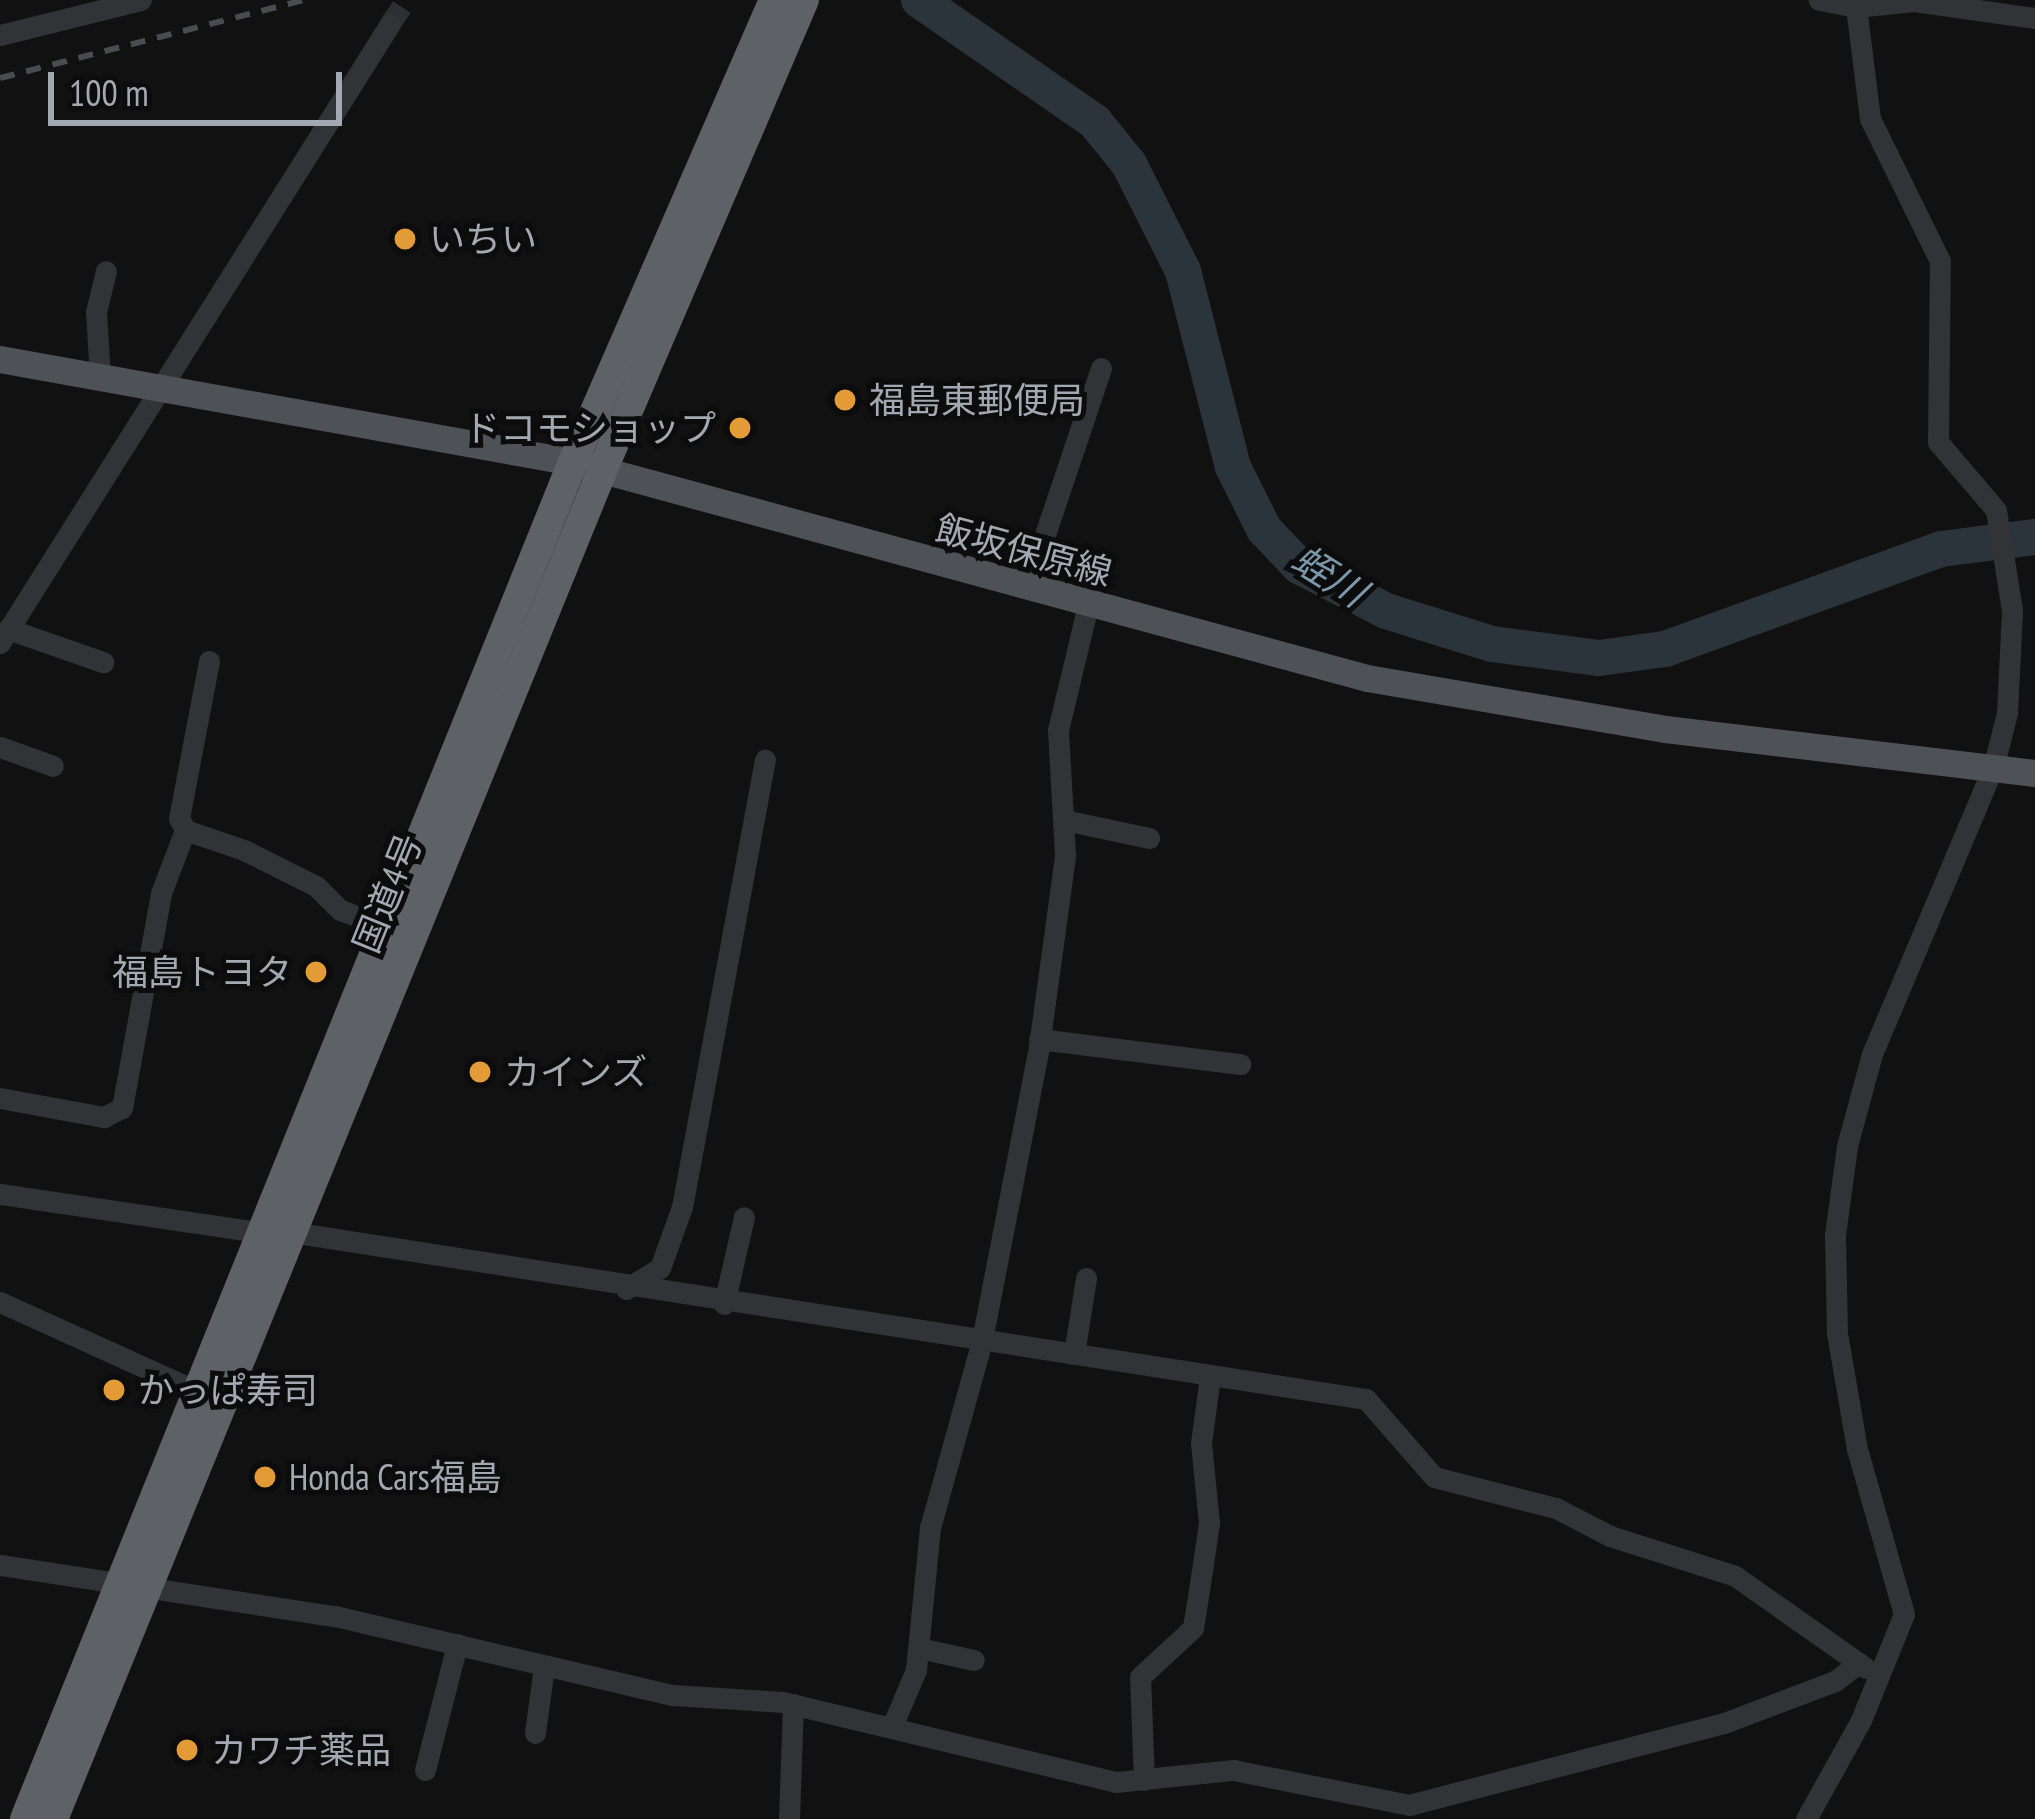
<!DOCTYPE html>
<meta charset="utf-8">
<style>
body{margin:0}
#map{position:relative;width:2035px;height:1819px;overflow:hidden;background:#111112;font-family:"PT Sans Narrow","Noto Sans JP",sans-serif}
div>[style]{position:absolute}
.river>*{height:36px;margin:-18px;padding:0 18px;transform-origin:18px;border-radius:18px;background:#2b343a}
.minor-tunnel>*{height:21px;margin-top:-10.5px;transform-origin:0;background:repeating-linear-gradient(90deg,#2e2f32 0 21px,transparent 0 31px)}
.minor>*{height:21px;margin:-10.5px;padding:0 10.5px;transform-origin:10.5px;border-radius:10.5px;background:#323337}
.major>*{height:27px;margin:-13.5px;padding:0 13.5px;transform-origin:13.5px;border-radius:13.5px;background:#4e5156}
.highway>*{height:30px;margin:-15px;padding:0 15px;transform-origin:15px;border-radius:15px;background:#5e6267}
.rail>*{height:6px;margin-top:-3px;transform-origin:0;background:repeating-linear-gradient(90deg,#494b50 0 15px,transparent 0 27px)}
.dots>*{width:33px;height:33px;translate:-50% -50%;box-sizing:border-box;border:6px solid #0c0c0d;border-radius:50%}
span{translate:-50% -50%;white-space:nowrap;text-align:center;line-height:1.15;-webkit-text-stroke:10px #0c0c0d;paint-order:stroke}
.poi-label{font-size:36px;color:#a3a9b2}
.left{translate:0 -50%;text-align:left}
.right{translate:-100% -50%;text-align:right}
.street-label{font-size:36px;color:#a3a9b2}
.water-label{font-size:39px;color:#7c99ab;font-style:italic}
.scale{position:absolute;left:48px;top:72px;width:294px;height:54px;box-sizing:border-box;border:6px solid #a3a9b2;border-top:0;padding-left:15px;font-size:36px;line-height:42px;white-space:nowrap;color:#a3a9b2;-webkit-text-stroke:9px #0c0c0d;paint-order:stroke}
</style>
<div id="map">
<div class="river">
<i style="left:919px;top:0;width:214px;rotate:34.7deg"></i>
<i style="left:1095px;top:122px;width:54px;rotate:51deg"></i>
<i style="left:1129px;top:164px;width:120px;rotate:63.2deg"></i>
<i style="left:1183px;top:271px;width:202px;rotate:75.7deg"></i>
<i style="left:1233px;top:467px;width:69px;rotate:63.4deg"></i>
<i style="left:1264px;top:529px;width:51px;rotate:46.6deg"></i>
<i style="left:1299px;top:566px;width:98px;rotate:27.3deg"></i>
<i style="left:1386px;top:611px;width:111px;rotate:17.3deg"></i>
<i style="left:1492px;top:644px;width:108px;rotate:7.5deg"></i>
<i style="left:1599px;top:658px;width:67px;rotate:-7.8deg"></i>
<i style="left:1665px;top:649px;width:294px;rotate:-19.9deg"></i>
<i style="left:1941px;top:549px;width:95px;rotate:-7.3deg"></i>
</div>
<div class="minor-tunnel">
<i style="left:390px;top:24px;width:29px;rotate:-56deg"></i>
</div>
<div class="minor">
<i style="left:1856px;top:7px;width:58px;rotate:-5.9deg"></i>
<i style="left:1914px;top:1px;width:122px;rotate:8deg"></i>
<i style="left:0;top:35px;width:145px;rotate:-13.9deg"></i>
<i style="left:100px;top:377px;width:65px;rotate:-93.5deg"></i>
<i style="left:96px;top:312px;width:42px;rotate:-76.3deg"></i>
<i style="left:1027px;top:588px;width:232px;rotate:-71.4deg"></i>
<i style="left:8px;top:629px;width:101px;rotate:19.2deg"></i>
<i style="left:0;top:643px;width:732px;rotate:-57.79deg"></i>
<i style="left:209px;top:661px;width:160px;rotate:100.8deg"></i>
<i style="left:179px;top:818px;width:13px;rotate:63deg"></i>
<i style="left:185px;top:830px;width:62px;rotate:18.7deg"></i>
<i style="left:244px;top:850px;width:80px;rotate:26.6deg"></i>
<i style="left:316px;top:886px;width:34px;rotate:45deg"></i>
<i style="left:340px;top:910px;width:51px;rotate:19.5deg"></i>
<i style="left:0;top:747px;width:56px;rotate:19.7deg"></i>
<i style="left:1064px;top:820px;width:87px;rotate:12deg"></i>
<i style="left:1039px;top:1039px;width:203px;rotate:7.1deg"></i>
<i style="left:0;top:1098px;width:106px;rotate:10.4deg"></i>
<i style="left:104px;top:1117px;width:20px;rotate:-27deg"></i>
<i style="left:122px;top:1108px;width:219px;rotate:-79.7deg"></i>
<i style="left:161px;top:893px;width:67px;rotate:-69.1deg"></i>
<i style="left:0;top:1194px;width:266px;rotate:8.4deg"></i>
<i style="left:291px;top:1232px;width:1088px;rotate:8.83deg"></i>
<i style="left:1366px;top:1399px;width:103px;rotate:48.9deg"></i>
<i style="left:1434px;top:1477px;width:126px;rotate:14.3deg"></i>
<i style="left:1556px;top:1508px;width:61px;rotate:27.4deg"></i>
<i style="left:1610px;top:1536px;width:131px;rotate:17.7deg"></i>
<i style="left:1735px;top:1576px;width:160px;rotate:35.1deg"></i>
<i style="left:626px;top:1289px;width:40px;rotate:-32deg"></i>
<i style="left:660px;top:1268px;width:65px;rotate:-70.2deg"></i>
<i style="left:682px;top:1207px;width:455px;rotate:-79.5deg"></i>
<i style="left:0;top:1302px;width:217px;rotate:24.4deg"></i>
<i style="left:724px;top:1304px;width:89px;rotate:-77.1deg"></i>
<i style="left:1074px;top:1354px;width:77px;rotate:-81deg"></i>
<i style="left:0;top:1565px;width:339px;rotate:8.7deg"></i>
<i style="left:335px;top:1616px;width:347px;rotate:13.2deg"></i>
<i style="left:673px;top:1695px;width:110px;rotate:3.6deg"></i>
<i style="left:783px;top:1702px;width:342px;rotate:13.5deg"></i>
<i style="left:1116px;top:1782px;width:118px;rotate:-5.9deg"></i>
<i style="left:1233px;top:1770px;width:179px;rotate:11.2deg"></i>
<i style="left:1409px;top:1805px;width:325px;rotate:-14.6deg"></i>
<i style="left:1724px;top:1723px;width:119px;rotate:-20.7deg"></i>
<i style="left:1835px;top:1681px;width:30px;rotate:-37deg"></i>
<i style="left:919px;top:1648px;width:56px;rotate:12.3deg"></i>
<i style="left:893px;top:1724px;width:59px;rotate:-66.9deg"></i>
<i style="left:916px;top:1670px;width:143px;rotate:-84.4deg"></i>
<i style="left:930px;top:1528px;width:195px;rotate:-74.5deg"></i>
<i style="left:982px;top:1340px;width:299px;rotate:-79deg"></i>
<i style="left:1039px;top:1046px;width:193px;rotate:-82.2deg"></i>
<i style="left:1065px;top:855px;width:125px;rotate:-93.2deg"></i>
<i style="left:1058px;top:730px;width:129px;rotate:-76.5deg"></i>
<i style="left:535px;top:1733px;width:68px;rotate:-82.3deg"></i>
<i style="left:425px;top:1770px;width:130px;rotate:-75.7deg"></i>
<i style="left:1144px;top:1780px;width:103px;rotate:-92.2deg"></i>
<i style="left:1140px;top:1677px;width:72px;rotate:-42.8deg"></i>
<i style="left:1193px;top:1628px;width:45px;rotate:-81deg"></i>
<i style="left:1200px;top:1584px;width:62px;rotate:-81.6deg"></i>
<i style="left:1209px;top:1523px;width:80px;rotate:-95.7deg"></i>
<i style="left:1201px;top:1443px;width:68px;rotate:-82.3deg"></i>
<i style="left:789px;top:1819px;width:115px;rotate:-88deg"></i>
<i style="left:1806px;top:1819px;width:113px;rotate:-60.9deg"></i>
<i style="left:1861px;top:1720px;width:114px;rotate:-67.9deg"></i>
<i style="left:1904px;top:1614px;width:172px;rotate:-105.9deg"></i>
<i style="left:1857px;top:1449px;width:118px;rotate:-99.8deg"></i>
<i style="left:1837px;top:1333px;width:98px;rotate:-91.2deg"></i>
<i style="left:1835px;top:1235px;width:90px;rotate:-82.3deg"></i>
<i style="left:1847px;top:1146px;width:95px;rotate:-74.8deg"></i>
<i style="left:1872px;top:1054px;width:311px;rotate:-67.1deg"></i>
<i style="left:1993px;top:768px;width:57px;rotate:-75.7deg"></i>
<i style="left:2007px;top:713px;width:103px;rotate:-87.2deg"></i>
<i style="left:2012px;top:610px;width:101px;rotate:-99.1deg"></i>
<i style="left:1996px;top:510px;width:89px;rotate:-130.5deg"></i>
<i style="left:1938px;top:442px;width:181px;rotate:-89.4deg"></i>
<i style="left:1940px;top:261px;width:158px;rotate:-116.2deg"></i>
<i style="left:1870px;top:119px;width:113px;rotate:-97.1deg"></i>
<i style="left:1856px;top:7px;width:38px;rotate:-169deg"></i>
</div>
<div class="major">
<i style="left:0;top:359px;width:582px;rotate:10.19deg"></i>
<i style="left:573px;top:462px;width:823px;rotate:15.22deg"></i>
<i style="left:1367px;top:678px;width:302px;rotate:9.7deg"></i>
<i style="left:1665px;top:729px;width:373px;rotate:6.8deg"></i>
</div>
<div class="highway">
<i style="left:25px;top:1819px;width:1463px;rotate:-68.01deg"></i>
<i style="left:573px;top:462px;width:504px;rotate:-66.49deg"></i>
<i style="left:53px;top:1819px;width:1456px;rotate:-67.84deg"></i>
<i style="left:602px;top:471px;width:512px;rotate:-66.79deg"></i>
</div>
<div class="rail">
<i style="left:0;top:78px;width:314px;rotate:-14.4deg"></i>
</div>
<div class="dots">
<i style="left:405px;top:239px;background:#e39b38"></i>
<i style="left:845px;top:400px;background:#e39b38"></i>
<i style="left:740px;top:428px;background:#e39b38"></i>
<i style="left:316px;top:972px;background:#e39b38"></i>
<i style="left:480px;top:1072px;background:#e39b38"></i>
<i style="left:114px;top:1390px;background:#e39b38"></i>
<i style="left:265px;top:1477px;background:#e39b38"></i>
<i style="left:187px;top:1750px;background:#e39b38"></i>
</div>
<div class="poi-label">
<span class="left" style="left:429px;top:239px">いちい</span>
<span class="left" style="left:869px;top:400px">福島東郵便局</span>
<span class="right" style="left:716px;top:428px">ドコモショップ</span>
<span class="right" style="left:292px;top:972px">福島トヨタ</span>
<span class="left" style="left:504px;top:1072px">カインズ</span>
<span class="left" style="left:138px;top:1390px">かっぱ寿司</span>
<span class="left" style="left:289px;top:1477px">Honda Cars福島</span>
<span class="left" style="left:211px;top:1750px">カワチ薬品</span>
</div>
<div class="street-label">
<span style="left:1024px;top:550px;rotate:15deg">飯坂保原線</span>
<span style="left:387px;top:893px;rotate:-68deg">国道4号</span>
</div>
<div class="water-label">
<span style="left:1329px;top:576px;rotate:32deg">蛭川</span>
</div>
<div class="scale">100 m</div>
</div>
